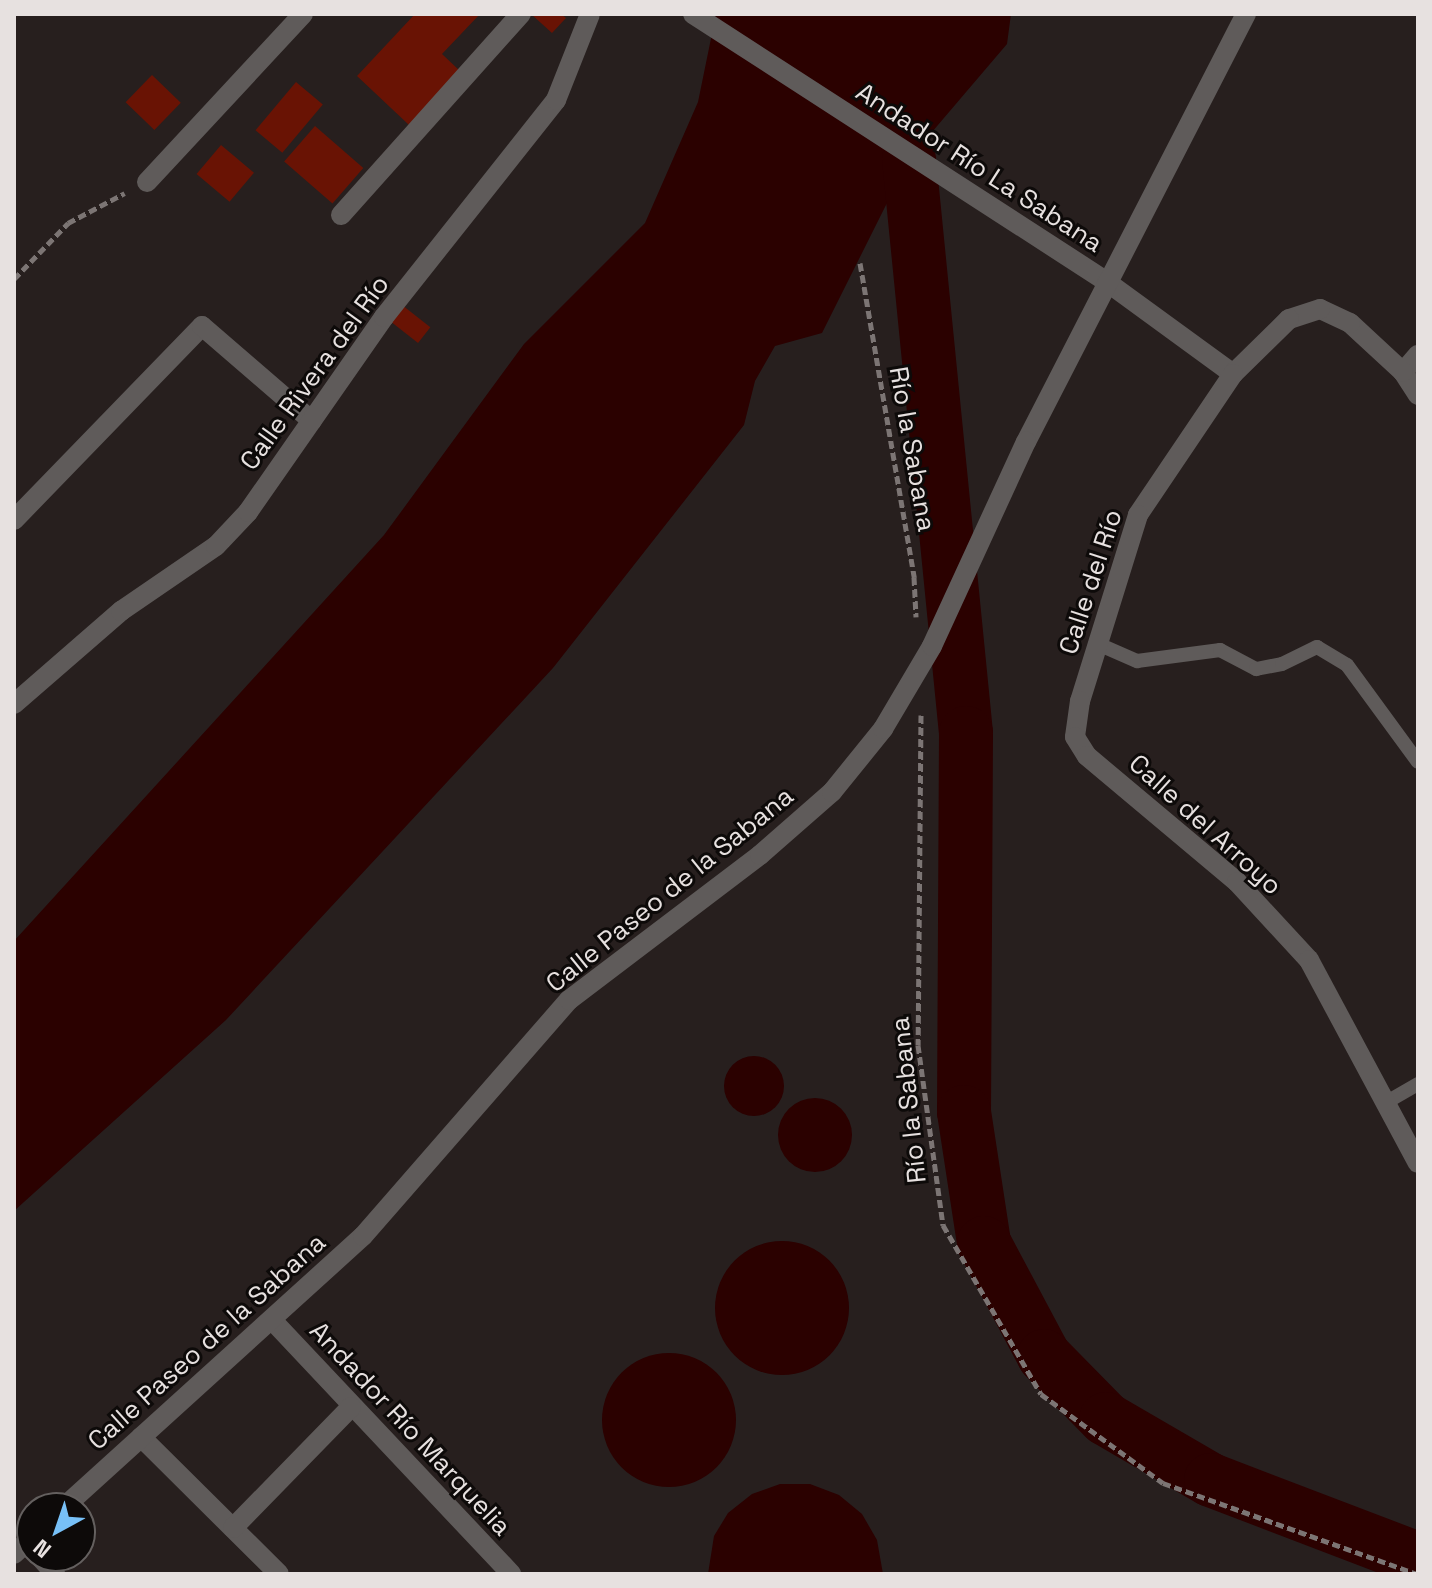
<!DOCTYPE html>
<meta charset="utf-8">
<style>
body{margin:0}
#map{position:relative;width:1432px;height:1588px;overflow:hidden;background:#271f1e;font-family:"Space Grotesk",sans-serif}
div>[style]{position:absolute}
.water>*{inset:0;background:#2b0100}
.round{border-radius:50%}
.river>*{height:54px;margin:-27px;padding:0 27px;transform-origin:27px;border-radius:27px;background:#2b0100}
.building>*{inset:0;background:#691304;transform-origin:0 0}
.path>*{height:5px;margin-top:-2.5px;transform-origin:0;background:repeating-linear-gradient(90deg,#7c7574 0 8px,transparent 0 12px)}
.lane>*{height:14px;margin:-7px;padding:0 7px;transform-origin:7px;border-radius:7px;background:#5f5b5a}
.street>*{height:20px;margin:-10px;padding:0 10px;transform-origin:10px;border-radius:10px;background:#5f5b5a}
.street-bridge>*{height:20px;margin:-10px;padding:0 10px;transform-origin:10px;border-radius:10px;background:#5f5b5a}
span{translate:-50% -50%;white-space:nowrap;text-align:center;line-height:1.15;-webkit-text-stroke:6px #0d0a09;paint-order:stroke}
.street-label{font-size:26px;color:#e7e1e0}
.frame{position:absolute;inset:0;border:16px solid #e7e1e0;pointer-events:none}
.north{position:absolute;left:16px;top:1492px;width:80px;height:80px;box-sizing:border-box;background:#0d0a09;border:2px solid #64605f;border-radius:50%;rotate:220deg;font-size:22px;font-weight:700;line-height:32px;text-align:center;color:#e7e1e0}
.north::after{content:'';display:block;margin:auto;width:28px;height:36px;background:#77c0f7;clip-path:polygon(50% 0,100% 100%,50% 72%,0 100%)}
</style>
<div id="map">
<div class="water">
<i style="clip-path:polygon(716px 14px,1011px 14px,1007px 44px,909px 159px,822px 333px,775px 346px,755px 381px,744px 425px,553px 668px,226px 1020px,14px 1211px,14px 941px,384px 535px,524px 344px,645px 223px,698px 102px)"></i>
<i class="round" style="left:724px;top:1056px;width:60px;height:60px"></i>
<i class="round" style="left:778px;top:1098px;width:74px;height:74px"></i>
<i class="round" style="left:715px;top:1241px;width:134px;height:134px"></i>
<i class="round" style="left:602px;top:1353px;width:134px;height:134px"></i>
<i style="clip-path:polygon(780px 1484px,810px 1484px,839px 1495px,862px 1514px,877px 1540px,883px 1574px,708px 1574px,714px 1536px,728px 1513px,752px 1494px)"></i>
</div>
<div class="river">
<i style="left:909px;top:159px;width:577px;rotate:84.33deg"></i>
<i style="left:966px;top:733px;width:379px;rotate:90.3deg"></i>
<i style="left:964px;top:1112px;width:133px;rotate:81.3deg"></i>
<i style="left:984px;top:1243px;width:128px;rotate:62deg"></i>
<i style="left:1044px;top:1356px;width:88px;rotate:45.5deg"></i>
<i style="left:1106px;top:1419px;width:121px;rotate:30.2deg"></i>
<i style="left:1211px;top:1480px;width:222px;rotate:20.9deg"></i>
</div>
<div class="building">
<i style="clip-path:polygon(415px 14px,480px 14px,442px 54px,460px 71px,409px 125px,357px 76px)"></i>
<i style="clip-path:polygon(531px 14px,561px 14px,566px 18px,552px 33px)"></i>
<i style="left:152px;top:75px;width:40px;height:38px;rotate:44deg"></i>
<i style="left:296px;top:82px;width:35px;height:63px;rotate:40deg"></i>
<i style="left:315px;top:126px;width:64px;height:47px;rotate:41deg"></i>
<i style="left:221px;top:145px;width:43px;height:38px;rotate:40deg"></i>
<i style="left:402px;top:305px;width:36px;height:20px;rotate:38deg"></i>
</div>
<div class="path">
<i style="left:860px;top:263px;width:319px;rotate:80.2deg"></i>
<i style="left:914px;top:577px;width:40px;rotate:87.1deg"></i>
<i style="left:14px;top:279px;width:78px;rotate:-46deg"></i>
<i style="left:68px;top:223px;width:64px;rotate:-27.8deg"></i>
<i style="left:921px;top:715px;width:330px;rotate:90.5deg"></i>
<i style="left:918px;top:1045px;width:182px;rotate:82.1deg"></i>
<i style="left:943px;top:1225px;width:195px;rotate:59.9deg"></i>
<i style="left:1041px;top:1394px;width:151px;rotate:36.1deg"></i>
<i style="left:1163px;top:1483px;width:270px;rotate:19.7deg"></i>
</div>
<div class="lane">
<i style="left:1098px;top:644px;width:43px;rotate:23.6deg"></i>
<i style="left:1137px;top:661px;width:84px;rotate:-7.5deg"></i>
<i style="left:1220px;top:650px;width:41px;rotate:27.8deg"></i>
<i style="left:1256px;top:669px;width:26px;rotate:-11deg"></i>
<i style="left:1282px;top:664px;width:39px;rotate:-26deg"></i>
<i style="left:1317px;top:647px;width:35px;rotate:31deg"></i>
<i style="left:1347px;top:665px;width:120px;rotate:53.8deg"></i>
<i style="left:1385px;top:1103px;width:38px;rotate:-30deg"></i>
</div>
<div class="street">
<i style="left:693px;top:14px;width:493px;rotate:32.9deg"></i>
<i style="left:1107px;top:282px;width:156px;rotate:36.1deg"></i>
<i style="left:147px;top:182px;width:229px;rotate:-47.1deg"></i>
<i style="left:341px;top:215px;width:270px;rotate:-48.2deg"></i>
<i style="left:1403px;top:372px;width:23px;rotate:-49deg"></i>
<i style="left:1418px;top:395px;width:27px;rotate:-123deg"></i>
<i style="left:1403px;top:372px;width:72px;rotate:-137.2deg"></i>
<i style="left:1350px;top:323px;width:33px;rotate:-155deg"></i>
<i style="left:1320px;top:309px;width:33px;rotate:162deg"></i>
<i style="left:1289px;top:319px;width:78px;rotate:135.5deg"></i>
<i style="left:1233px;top:374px;width:170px;rotate:124deg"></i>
<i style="left:1138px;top:515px;width:195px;rotate:107.3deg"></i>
<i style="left:1080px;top:701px;width:36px;rotate:98deg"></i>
<i style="left:1075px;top:737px;width:22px;rotate:58deg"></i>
<i style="left:1087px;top:756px;width:196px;rotate:40deg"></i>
<i style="left:1237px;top:882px;width:106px;rotate:47.3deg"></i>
<i style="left:1309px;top:960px;width:230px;rotate:61.8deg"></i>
<i style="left:1026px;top:442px;width:481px;rotate:-62.8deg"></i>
<i style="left:14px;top:520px;width:270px;rotate:-45.9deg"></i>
<i style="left:202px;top:326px;width:145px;rotate:40.8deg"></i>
<i style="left:14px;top:704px;width:142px;rotate:-41deg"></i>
<i style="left:121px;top:611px;width:115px;rotate:-34.4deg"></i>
<i style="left:216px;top:546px;width:47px;rotate:-46.7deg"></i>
<i style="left:248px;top:512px;width:238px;rotate:-55.1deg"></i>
<i style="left:384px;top:317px;width:277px;rotate:-51.6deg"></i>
<i style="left:556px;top:100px;width:92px;rotate:-68.4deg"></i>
<i style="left:272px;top:1320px;width:349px;rotate:46.7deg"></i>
<i style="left:141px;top:1437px;width:194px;rotate:44.8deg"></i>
<i style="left:63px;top:1508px;width:405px;rotate:-42.2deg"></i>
<i style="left:363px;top:1236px;width:313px;rotate:-48.9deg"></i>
<i style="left:569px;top:1000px;width:240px;rotate:-37.2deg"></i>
<i style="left:760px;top:855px;width:96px;rotate:-41.2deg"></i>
<i style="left:832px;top:792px;width:81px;rotate:-51deg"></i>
<i style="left:233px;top:1528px;width:169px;rotate:-45.7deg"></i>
<i style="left:14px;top:1554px;width:25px;rotate:-43deg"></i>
<i style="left:39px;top:1556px;width:24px;rotate:48deg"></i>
</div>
<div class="street-bridge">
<i style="left:883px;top:729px;width:96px;rotate:-59.4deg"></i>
<i style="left:932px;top:646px;width:225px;rotate:-65.3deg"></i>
</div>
<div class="street-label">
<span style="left:979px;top:168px;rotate:33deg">Andador Río La Sabana</span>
<span style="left:315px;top:373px;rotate:-54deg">Calle Rivera del Río</span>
<span style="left:912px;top:449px;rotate:80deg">Río la Sabana</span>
<span style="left:1091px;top:582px;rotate:-72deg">Calle del Río</span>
<span style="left:1205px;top:825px;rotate:42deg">Calle del Arroyo</span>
<span style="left:670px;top:890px;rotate:-39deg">Calle Paseo de la Sabana</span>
<span style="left:909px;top:1100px;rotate:-96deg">Río la Sabana</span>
<span style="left:207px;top:1342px;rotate:-42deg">Calle Paseo de la Sabana</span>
<span style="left:410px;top:1429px;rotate:47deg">Andador Río Marquelia</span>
</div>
<div class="frame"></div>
<div class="north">N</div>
</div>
